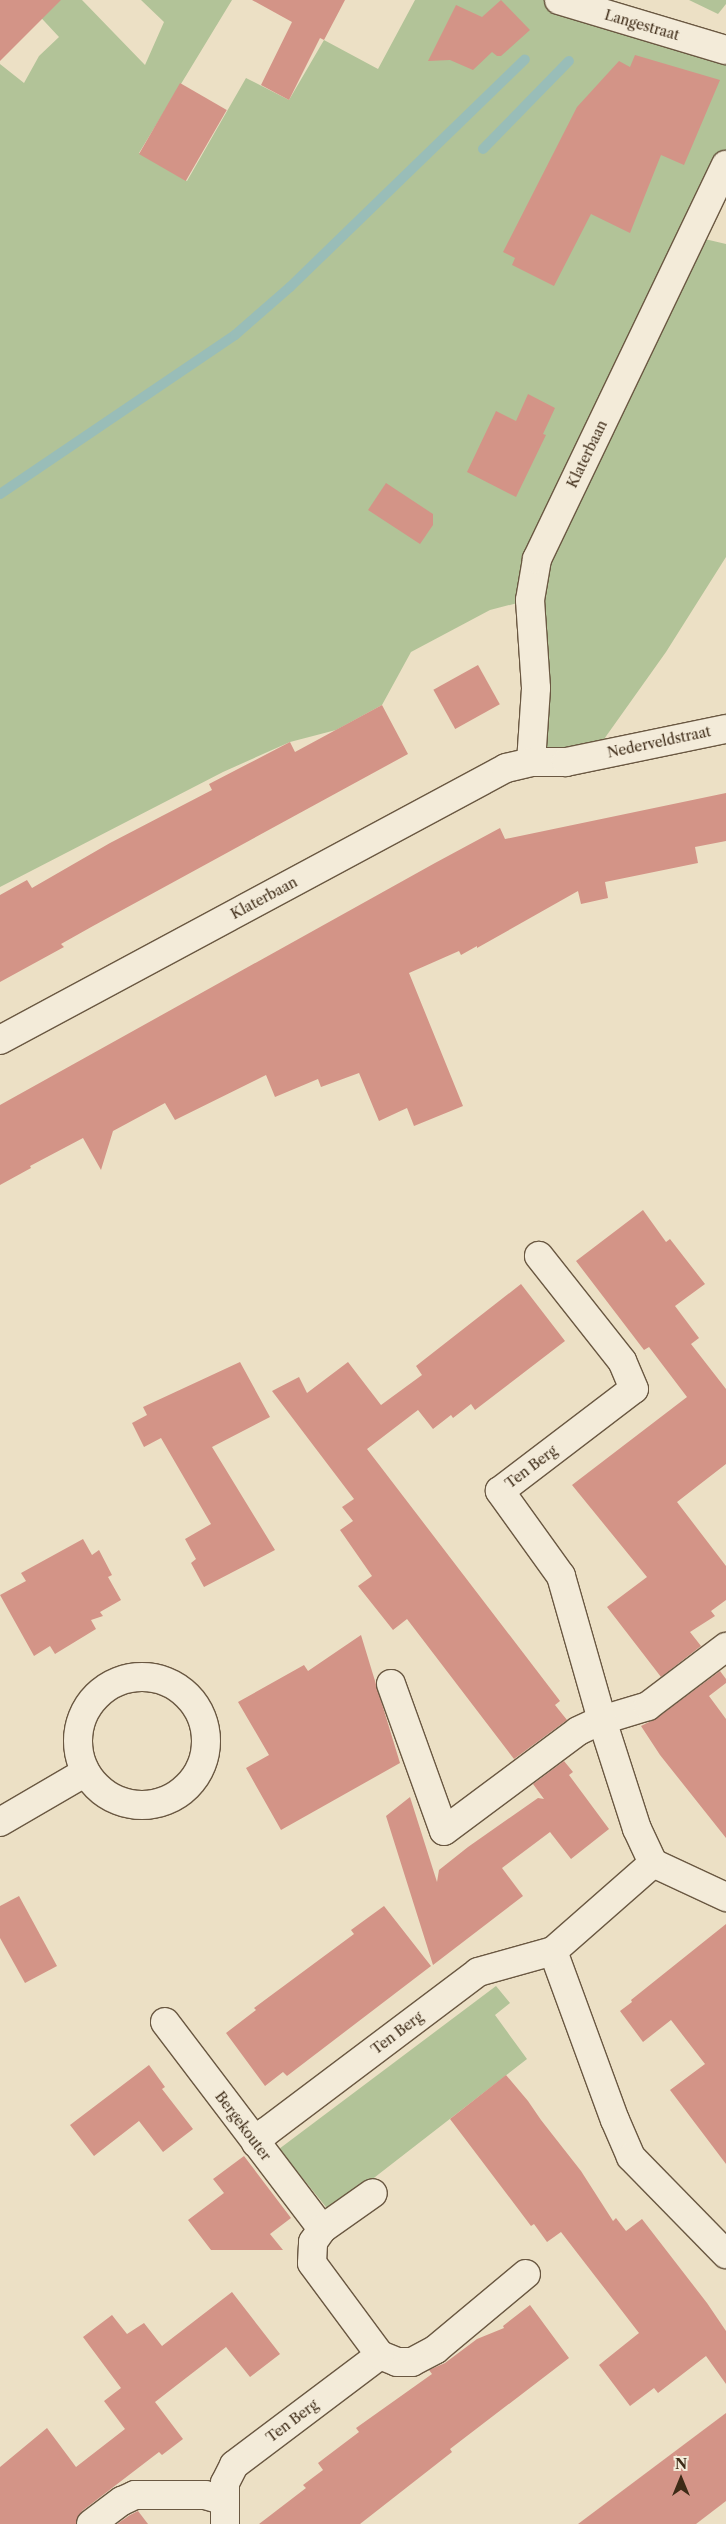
<!DOCTYPE html>
<style>
body{margin:0}
#map{position:relative;width:726px;height:2524px;overflow:hidden;background:#ece0c5;font-family:"Libre Caslon Text",serif}
div>[style]{position:absolute}
.green>*{inset:0;background:#b2c398}
.stream>*{height:10px;margin:-5px;padding:0 5px;transform-origin:5px;border-radius:5px;background:#99bdb8}
.building>*{inset:0;background:#d39487;transform-origin:0 0}
.roads{filter:drop-shadow(1px 0 #6a5842) drop-shadow(-1px 0 #6a5842) drop-shadow(0 1px #6a5842) drop-shadow(0 -1px #6a5842)}
.minor>*{height:28px;margin:-14px;padding:0 14px;transform-origin:14px;border-radius:14px;background:#f3ebd9}
.minor>.ring{margin:-14px;padding:0;box-sizing:content-box;background:none;border:28px solid #f3ebd9;border-radius:50%}
span{translate:-50% -50%;white-space:nowrap;text-align:center;line-height:1.15;-webkit-text-stroke:4px #f3ebd9;paint-order:stroke}
.street-label{font-size:14px;color:#3e2b17}
.north{position:absolute;left:656px;top:2454px;width:50px;height:50px;-webkit-text-stroke:4px #f3ebd9;paint-order:stroke;rotate:0deg;font-size:14px;font-weight:700;line-height:20px;text-align:center;color:#3e2b17}
.north::after{content:'';display:block;margin:auto;width:18px;height:22px;background:#3e2b17;clip-path:polygon(50% 0,100% 100%,50% 72%,0 100%)}
</style>
<div id="map">
<div class="green">
<i style="clip-path:polygon(40px 0,82px 0,145px 65px,164px 22px,141px 0,232px 0,139px 153px,187px 181px,246px 78px,289px 100px,324px 40px,378px 69px,415px 0,548px 0,726px 51px,726px 165px,692px 236px,726px 244px,726px 557px,666px 652px,592px 756px,531px 762px,529px 600px,490px 610px,411px 652px,382px 705px,336px 730px,290px 742px,223px 772px,0 887px,0 64px,24px 83px,39px 56px,59px 37px,32px 8px)"></i>
<i style="clip-path:polygon(689px 0,726px 0,726px 4px,718px 14px)"></i>
<i style="clip-path:polygon(496px 1986px,510px 2003px,495px 2015px,527px 2059px,330px 2212px,279px 2149px)"></i>
</div>
<div class="stream">
<i style="left:483px;top:149px;width:123px;rotate:-45.7deg"></i>
<i style="left:0;top:494px;width:284px;rotate:-34.1deg"></i>
<i style="left:235px;top:335px;width:73px;rotate:-41.1deg"></i>
<i style="left:290px;top:287px;width:327px;rotate:-44.1deg"></i>
</div>
<div class="building">
<i style="clip-path:polygon(0 0,61px 0,0 61px)"></i>
<i style="clip-path:polygon(252px 0,345px 0,324px 40px,320px 38px,289px 100px,261px 85px,292px 22px)"></i>
<i style="clip-path:polygon(501px 0,530px 30px,501px 56px,497px 56px,492px 52px,473px 70px,450px 60px,428px 61px,456px 5px,482px 17px)"></i>
<i style="clip-path:polygon(635px 55px,720px 80px,684px 165px,661px 155px,630px 233px,591px 214px,554px 286px,512px 265px,515px 258px,503px 252px,577px 107px,619px 61px,630px 67px)"></i>
<i style="left:180px;top:83px;width:54px;height:82px;rotate:30deg"></i>
<i style="clip-path:polygon(528px 394px,555px 408px,543px 434px,546px 435px,516px 497px,467px 472px,496px 411px,516px 421px)"></i>
<i style="clip-path:polygon(386px 483px,433px 514px,433px 525px,420px 544px,368px 510px)"></i>
<i style="left:478px;top:665px;width:45px;height:51px;rotate:61deg"></i>
<i style="clip-path:polygon(382px 705px,408px 754px,93px 926px,61px 944px,64px 947px,0 982px,0 895px,27px 880px,32px 888px,110px 843px,212px 790px,209px 784px,290px 742px,295px 752px)"></i>
<i style="clip-path:polygon(726px 793px,726px 841px,695px 847px,698px 863px,605px 882px,608px 898px,581px 904px,578px 891px,477px 948px,477px 946px,461px 955px,459px 951px,409px 973px,463px 1106px,414px 1126px,407px 1108px,379px 1121px,359px 1073px,321px 1087px,318px 1079px,275px 1097px,266px 1075px,175px 1120px,165px 1103px,113px 1131px,101px 1170px,83px 1138px,30px 1166px,31px 1168px,0 1185px,0 1105px,435px 863px,500px 828px,505px 839px)"></i>
<i style="clip-path:polygon(643px 1210px,666px 1242px,670px 1239px,705px 1284px,675px 1306px,699px 1338px,691px 1344px,726px 1389px,726px 1464px,677px 1502px,726px 1566px,726px 1600px,711px 1611px,715px 1616px,690px 1632px,701px 1646px,661px 1677px,607px 1607px,647px 1577px,572px 1485px,687px 1397px,649px 1347px,644px 1350px,576px 1261px)"></i>
<i style="clip-path:polygon(521px 1284px,565px 1341px,475px 1410px,471px 1404px,453px 1418px,451px 1415px,433px 1429px,418px 1410px,367px 1449px,560px 1701px,555px 1705px,567px 1720px,514px 1759px,407px 1619px,393px 1630px,358px 1586px,372px 1576px,340px 1530px,353px 1521px,342px 1507px,354px 1499px,272px 1391px,299px 1377px,307px 1393px,348px 1362px,381px 1405px,422px 1375px,416px 1366px)"></i>
<i style="clip-path:polygon(240px 1362px,270px 1417px,212px 1447px,275px 1550px,204px 1587px,191px 1563px,196px 1559px,185px 1539px,211px 1524px,161px 1438px,144px 1447px,132px 1423px,147px 1415px,143px 1407px)"></i>
<i style="clip-path:polygon(83px 1539px,92px 1555px,99px 1550px,112px 1575px,108px 1577px,121px 1600px,100px 1612px,103px 1616px,91px 1620px,96px 1629px,55px 1654px,50px 1646px,34px 1656px,0 1595px,26px 1581px,21px 1573px)"></i>
<i style="clip-path:polygon(361px 1635px,400px 1763px,281px 1830px,246px 1768px,269px 1755px,238px 1702px,304px 1665px,308px 1671px)"></i>
<i style="clip-path:polygon(720px 1671px,726px 1679px,726px 1683px,709px 1696px,726px 1719px,726px 1838px,660px 1755px,641px 1726px,657px 1718px)"></i>
<i style="clip-path:polygon(564px 1761px,573px 1772px,569px 1775px,609px 1829px,571px 1859px,550px 1832px,502px 1868px,523px 1896px,433px 1965px,386px 1816px,410px 1797px,437px 1882px,439px 1870px,468px 1847px,538px 1798px,544px 1799px,533px 1784px)"></i>
<i style="clip-path:polygon(19px 1896px,57px 1966px,25px 1983px,0 1938px,0 1906px)"></i>
<i style="clip-path:polygon(384px 1906px,431px 1966px,287px 2076px,283px 2072px,265px 2086px,226px 2033px,256px 2010px,254px 2008px,354px 1934px,351px 1930px)"></i>
<i style="clip-path:polygon(726px 1924px,726px 2164px,670px 2090px,705px 2064px,671px 2020px,643px 2042px,620px 2011px,632px 2002px,631px 2000px)"></i>
<i style="clip-path:polygon(149px 2065px,165px 2087px,162px 2089px,193px 2129px,163px 2152px,139px 2121px,94px 2156px,70px 2125px)"></i>
<i style="clip-path:polygon(506px 2075px,528px 2101px,541px 2120px,581px 2171px,613px 2221px,616px 2218px,626px 2231px,642px 2219px,707px 2303px,726px 2331px,726px 2384px,706px 2356px,658px 2393px,654px 2388px,630px 2406px,599px 2365px,639px 2333px,561px 2232px,547px 2242px,534px 2224px,531px 2226px,450px 2119px)"></i>
<i style="clip-path:polygon(244px 2156px,291px 2218px,270px 2234px,283px 2250px,211px 2250px,188px 2220px,224px 2193px,213px 2179px)"></i>
<i style="clip-path:polygon(232px 2292px,280px 2354px,250px 2377px,226px 2347px,155px 2402px,183px 2439px,162px 2455px,159px 2452px,82px 2511px,76px 2524px,0 2524px,0 2467px,47px 2428px,76px 2467px,125px 2429px,104px 2401px,121px 2388px,83px 2337px,112px 2315px,127px 2334px,144px 2323px,162px 2346px)"></i>
<i style="clip-path:polygon(530px 2305px,569px 2358px,450px 2449px,452px 2452px,360px 2524px,259px 2524px,306px 2488px,303px 2485px,323px 2470px,318px 2463px,359px 2432px,356px 2428px,432px 2374px,429px 2370px,445px 2363px,477px 2339px,504px 2328px,503px 2326px)"></i>
<i style="clip-path:polygon(726px 2413px,726px 2501px,696px 2524px,578px 2524px)"></i>
<i style="clip-path:polygon(138px 2511px,148px 2524px,117px 2524px,130px 2515px)"></i>
</div>
<div class="roads">
<div class="minor">
<i style="left:559px;top:0;width:174px;rotate:16.7deg"></i>
<i style="left:531px;top:762px;width:74px;rotate:-86.1deg"></i>
<i style="left:536px;top:688px;width:88px;rotate:-93.9deg"></i>
<i style="left:530px;top:600px;width:42px;rotate:-80.3deg"></i>
<i style="left:537px;top:559px;width:437px;rotate:-64.4deg"></i>
<i style="left:0;top:1040px;width:574px;rotate:-28.26deg"></i>
<i style="left:506px;top:768px;width:26px;rotate:-13deg"></i>
<i style="left:531px;top:762px;width:35px"></i>
<i style="left:566px;top:762px;width:163px;rotate:-11.7deg"></i>
<i class="ring" style="left:78px;top:1677px;width:100px;height:100px"></i>
<i style="left:391px;top:1684px;width:156px;rotate:70.2deg"></i>
<i style="left:444px;top:1831px;width:167px;rotate:-36.7deg"></i>
<i style="left:578px;top:1731px;width:26px;rotate:-25deg"></i>
<i style="left:602px;top:1720px;width:48px;rotate:-16.9deg"></i>
<i style="left:648px;top:1706px;width:98px;rotate:-37.1deg"></i>
<i style="left:0;top:1822px;width:99px;rotate:-30.2deg"></i>
<i style="left:653px;top:1863px;width:81px;rotate:25deg"></i>
<i style="left:553px;top:1951px;width:180px;rotate:69.9deg"></i>
<i style="left:615px;top:2120px;width:40px;rotate:66.6deg"></i>
<i style="left:631px;top:2157px;width:136px;rotate:45.6deg"></i>
<i style="left:165px;top:2022px;width:260px;rotate:52.8deg"></i>
<i style="left:256px;top:2143px;width:15px;rotate:-48deg"></i>
<i style="left:266px;top:2132px;width:266px;rotate:-37deg"></i>
<i style="left:478px;top:1972px;width:78px;rotate:-15.6deg"></i>
<i style="left:553px;top:1951px;width:133px;rotate:-41.3deg"></i>
<i style="left:653px;top:1863px;width:38px;rotate:-115deg"></i>
<i style="left:637px;top:1829px;width:114px;rotate:-107.8deg"></i>
<i style="left:602px;top:1720px;width:150px;rotate:-105.9deg"></i>
<i style="left:561px;top:1576px;width:105px;rotate:-125.7deg"></i>
<i style="left:500px;top:1491px;width:168px;rotate:-37.3deg"></i>
<i style="left:634px;top:1389px;width:30px;rotate:-113deg"></i>
<i style="left:622px;top:1361px;width:134px;rotate:-128.3deg"></i>
<i style="left:380px;top:2355px;width:18px;rotate:22deg"></i>
<i style="left:397px;top:2362px;width:15px"></i>
<i style="left:412px;top:2362px;width:27px;rotate:-28deg"></i>
<i style="left:436px;top:2349px;width:117px;rotate:-39.8deg"></i>
<i style="left:91px;top:2524px;width:39px;rotate:-37deg"></i>
<i style="left:122px;top:2501px;width:14px;rotate:-25deg"></i>
<i style="left:135px;top:2495px;width:70px"></i>
<i style="left:205px;top:2495px;width:19px;rotate:16deg"></i>
<i style="left:225px;top:2524px;width:41px;rotate:-90deg"></i>
<i style="left:225px;top:2483px;width:20px;rotate:-63deg"></i>
<i style="left:234px;top:2465px;width:183px;rotate:-37deg"></i>
<i style="left:380px;top:2355px;width:114px;rotate:-126.5deg"></i>
<i style="left:312px;top:2263px;width:21px;rotate:-87deg"></i>
<i style="left:313px;top:2242px;width:16px;rotate:-55deg"></i>
<i style="left:322px;top:2229px;width:62px;rotate:-35.2deg"></i>
</div>
</div>
<div class="street-label">
<span style="left:642px;top:25px;rotate:16deg">Langestraat</span>
<span style="left:587px;top:454px;rotate:-64deg">Klaterbaan</span>
<span style="left:659px;top:742px;rotate:-12deg">Nederveldstraat</span>
<span style="left:264px;top:898px;rotate:-28deg">Klaterbaan</span>
<span style="left:531px;top:1467px;rotate:-37deg">Ten Berg</span>
<span style="left:397px;top:2033px;rotate:-37deg">Ten Berg</span>
<span style="left:243px;top:2126px;rotate:53deg">Bergekouter</span>
<span style="left:292px;top:2421px;rotate:-37deg">Ten Berg</span>
</div>
<div class="north">N</div>
</div>
